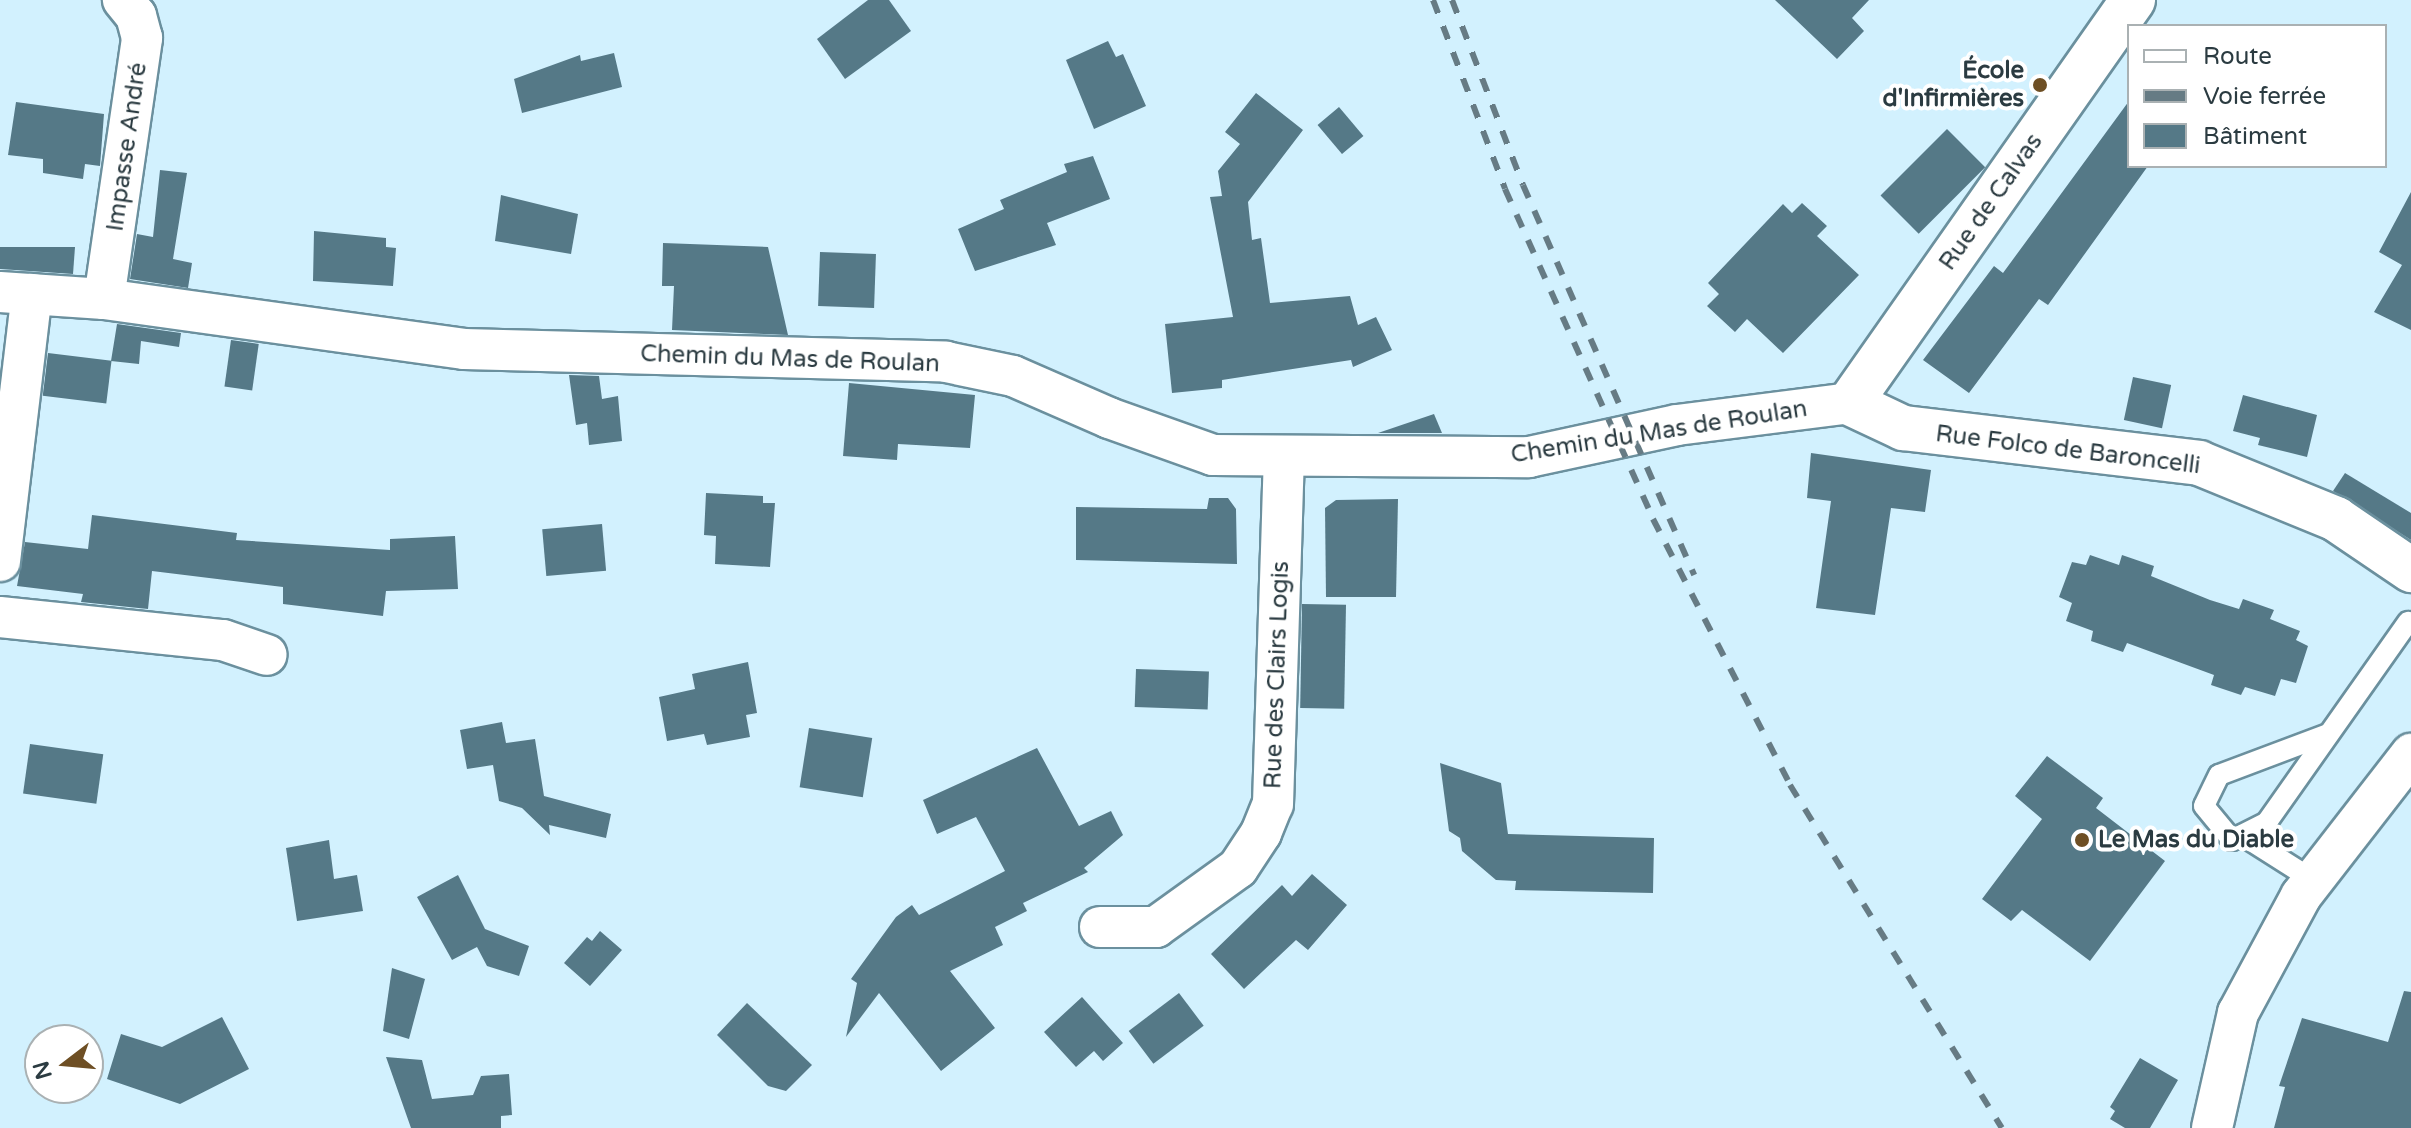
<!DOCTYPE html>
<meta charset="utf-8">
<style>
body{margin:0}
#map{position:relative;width:2411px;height:1128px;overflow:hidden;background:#d2f1fe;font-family:"Varela Round",sans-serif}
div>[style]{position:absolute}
.building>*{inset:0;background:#557987;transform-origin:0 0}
.roads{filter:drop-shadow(2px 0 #6b909e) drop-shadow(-2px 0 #6b909e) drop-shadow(0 2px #6b909e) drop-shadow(0 -2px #6b909e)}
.service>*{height:20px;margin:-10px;padding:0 10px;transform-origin:10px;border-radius:10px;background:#fff}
.minor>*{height:40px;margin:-20px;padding:0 20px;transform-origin:20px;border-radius:20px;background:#fff}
.tertiary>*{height:44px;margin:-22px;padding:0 22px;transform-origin:22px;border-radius:22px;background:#fff}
.rail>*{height:6px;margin-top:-3px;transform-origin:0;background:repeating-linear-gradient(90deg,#667b84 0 14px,transparent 0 28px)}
.dots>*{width:22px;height:22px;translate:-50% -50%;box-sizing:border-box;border:4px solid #fff;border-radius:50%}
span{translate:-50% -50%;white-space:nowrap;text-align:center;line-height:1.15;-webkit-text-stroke:8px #fff;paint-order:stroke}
.poi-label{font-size:24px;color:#2b3b41;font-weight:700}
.right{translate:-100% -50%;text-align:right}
.left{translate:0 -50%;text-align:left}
.street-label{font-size:24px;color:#2b3b41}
.legend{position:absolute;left:2127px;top:24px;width:260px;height:144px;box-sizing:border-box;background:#fff;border:2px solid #aab1b3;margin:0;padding:10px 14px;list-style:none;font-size:24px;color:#2b3b41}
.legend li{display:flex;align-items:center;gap:16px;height:40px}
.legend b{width:40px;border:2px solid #aab1b3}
.north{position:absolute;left:24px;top:1024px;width:80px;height:80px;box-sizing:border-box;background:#fff;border:2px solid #aab1b3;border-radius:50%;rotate:254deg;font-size:22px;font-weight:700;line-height:32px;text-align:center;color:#2b3b41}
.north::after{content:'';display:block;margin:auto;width:28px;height:36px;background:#6e4f24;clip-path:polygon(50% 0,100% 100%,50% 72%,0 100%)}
</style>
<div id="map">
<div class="building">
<i style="clip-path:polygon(868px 0,889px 0,911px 31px,845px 79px,817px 39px)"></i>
<i style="clip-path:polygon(1775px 0,1869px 0,1852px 18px,1864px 31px,1837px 59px)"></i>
<i style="clip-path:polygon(1108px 41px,1116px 57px,1123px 54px,1146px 106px,1094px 129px,1066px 60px)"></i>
<i style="clip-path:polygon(614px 53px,622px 87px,522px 113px,514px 79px,580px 55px,581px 61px)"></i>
<i style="clip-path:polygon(1256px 93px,1303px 130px,1248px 202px,1252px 240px,1261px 238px,1270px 303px,1350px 296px,1358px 325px,1376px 317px,1392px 350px,1353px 367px,1351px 360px,1222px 380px,1222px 388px,1172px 393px,1165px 324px,1233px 317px,1210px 197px,1222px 196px,1218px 171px,1240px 144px,1225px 132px)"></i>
<i style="clip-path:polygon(2129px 101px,2129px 166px,2148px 166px,2048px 305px,2039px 299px,1969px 393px,1923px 360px,1994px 266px,2003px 273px)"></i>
<i style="clip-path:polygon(16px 102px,104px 114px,100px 166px,85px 164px,83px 179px,43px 173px,43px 159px,8px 155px)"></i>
<i style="left:1339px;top:107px;width:38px;height:28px;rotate:50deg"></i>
<i style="left:1947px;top:129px;width:54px;height:94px;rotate:45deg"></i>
<i style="clip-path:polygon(1093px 156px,1110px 199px,1047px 223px,1056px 245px,975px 271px,958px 229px,1004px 209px,1000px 200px,1067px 172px,1064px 164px)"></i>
<i style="clip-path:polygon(160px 170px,187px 173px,173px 259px,192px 263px,188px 288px,130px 279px,137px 234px,153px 237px)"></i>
<i style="clip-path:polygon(2411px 192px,2411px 330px,2374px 312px,2402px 265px,2379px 252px)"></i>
<i style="clip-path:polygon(501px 195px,578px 214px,571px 254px,495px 241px)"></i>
<i style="clip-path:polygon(1802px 203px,1827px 226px,1817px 236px,1859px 275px,1783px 353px,1747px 319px,1735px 332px,1707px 306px,1719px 294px,1708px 283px,1783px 204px,1792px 213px)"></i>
<i style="clip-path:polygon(314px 231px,386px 238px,386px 247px,396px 248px,393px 286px,313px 281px)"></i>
<i style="clip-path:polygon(663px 243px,768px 247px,788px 335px,672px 330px,674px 286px,662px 286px)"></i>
<i style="clip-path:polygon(0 247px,75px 247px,73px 274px,0 269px)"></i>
<i style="left:820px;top:252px;width:56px;height:54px;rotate:2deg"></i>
<i style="clip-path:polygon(117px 324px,181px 333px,179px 347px,141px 341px,139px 364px,111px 361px)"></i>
<i style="left:231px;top:340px;width:28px;height:47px;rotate:8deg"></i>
<i style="left:48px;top:353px;width:64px;height:43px;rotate:7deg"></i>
<i style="clip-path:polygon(569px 375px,599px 376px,602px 399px,618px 396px,622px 441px,589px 445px,587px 423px,576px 425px)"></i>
<i style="left:2133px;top:377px;width:39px;height:44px;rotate:12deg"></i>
<i style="clip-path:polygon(849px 383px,975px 395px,970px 448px,898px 444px,897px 460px,843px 456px)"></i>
<i style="clip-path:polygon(2243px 395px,2317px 415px,2307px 457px,2258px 445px,2260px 438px,2233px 431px)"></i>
<i style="clip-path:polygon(1434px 414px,1442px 433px,1378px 433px)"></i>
<i style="clip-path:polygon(1811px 453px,1931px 470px,1925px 512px,1891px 508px,1875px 615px,1816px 608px,1831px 501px,1807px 498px)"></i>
<i style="clip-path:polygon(2345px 473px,2411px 513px,2411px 540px,2333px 491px)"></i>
<i style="clip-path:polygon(706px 493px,763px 496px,763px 503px,775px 503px,770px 567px,715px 564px,716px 536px,704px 535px)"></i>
<i style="clip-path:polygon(1209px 498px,1228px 498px,1236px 509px,1237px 564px,1076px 560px,1076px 507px,1207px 509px)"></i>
<i style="clip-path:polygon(1398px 499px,1396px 597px,1326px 597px,1325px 508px,1336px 500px)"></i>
<i style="clip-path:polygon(92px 515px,237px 533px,236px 540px,390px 550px,390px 539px,455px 536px,458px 589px,386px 591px,383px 616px,283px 604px,283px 587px,152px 571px,148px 609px,81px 602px,83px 594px,17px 586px,25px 542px,88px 549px)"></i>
<i style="left:602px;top:524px;width:47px;height:60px;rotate:85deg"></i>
<i style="clip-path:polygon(2090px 555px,2119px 565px,2122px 555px,2154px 566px,2151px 576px,2210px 600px,2239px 609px,2243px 599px,2274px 610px,2270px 619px,2300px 631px,2296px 640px,2308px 646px,2296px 683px,2281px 679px,2275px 696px,2245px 687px,2241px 695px,2211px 685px,2214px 675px,2127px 643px,2123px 652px,2091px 641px,2093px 631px,2066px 621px,2072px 603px,2059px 597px,2072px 562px,2086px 565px)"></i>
<i style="left:1302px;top:604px;width:44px;height:104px;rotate:1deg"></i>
<i style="clip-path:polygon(748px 662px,757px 713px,746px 715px,750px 737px,707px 745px,704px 734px,667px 741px,659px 697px,695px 689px,692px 674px)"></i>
<i style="left:1136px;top:669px;width:73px;height:38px;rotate:2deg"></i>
<i style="clip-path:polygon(502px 722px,506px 743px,535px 739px,544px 796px,611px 814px,606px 838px,549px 825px,550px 835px,522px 808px,499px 801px,493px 765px,467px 769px,460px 730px)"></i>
<i style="left:809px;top:728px;width:64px;height:60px;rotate:9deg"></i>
<i style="left:30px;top:744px;width:74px;height:50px;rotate:8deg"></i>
<i style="clip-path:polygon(1037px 748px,1079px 826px,1111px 811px,1123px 835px,1084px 868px,1088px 872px,1023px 903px,1027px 911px,995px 927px,1003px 945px,950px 971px,995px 1028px,941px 1071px,879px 993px,846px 1037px,857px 983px,851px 979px,896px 917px,912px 905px,919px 915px,1005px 871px,976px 817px,937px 834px,923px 800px)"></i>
<i style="clip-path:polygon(2047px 756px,2103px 798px,2096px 808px,2165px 861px,2090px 961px,2022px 910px,2011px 921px,1982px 899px,2042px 819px,2015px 796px)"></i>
<i style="clip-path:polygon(1440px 763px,1501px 783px,1508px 834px,1654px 838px,1653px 893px,1515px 890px,1516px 881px,1496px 880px,1462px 851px,1460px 838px,1449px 831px)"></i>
<i style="clip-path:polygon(329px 840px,334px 879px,357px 875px,363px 911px,297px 921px,286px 848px)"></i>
<i style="clip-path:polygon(1312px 874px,1347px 905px,1308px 950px,1296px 940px,1244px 989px,1211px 954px,1282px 885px,1292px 896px)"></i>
<i style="clip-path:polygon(458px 875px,485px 929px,529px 946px,519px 976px,487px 966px,477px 947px,452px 960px,417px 897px)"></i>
<i style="clip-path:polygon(600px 931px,622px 950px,590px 986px,564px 963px,587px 937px,592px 941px)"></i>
<i style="clip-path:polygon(392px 968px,425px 979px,409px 1039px,383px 1031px)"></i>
<i style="clip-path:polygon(2404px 991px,2411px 992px,2411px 1128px,2274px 1128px,2285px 1087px,2279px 1086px,2302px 1018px,2388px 1042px)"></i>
<i style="left:1179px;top:993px;width:41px;height:63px;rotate:53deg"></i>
<i style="clip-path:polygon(1082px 997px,1123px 1043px,1103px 1061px,1094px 1051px,1076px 1067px,1044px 1032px)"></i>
<i style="clip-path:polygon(747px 1003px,812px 1065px,786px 1091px,768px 1086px,717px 1035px)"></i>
<i style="clip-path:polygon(222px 1017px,249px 1069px,180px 1104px,107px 1079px,121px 1034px,162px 1047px)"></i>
<i style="clip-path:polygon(386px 1057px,422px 1060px,432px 1099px,473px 1095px,481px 1076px,509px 1074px,512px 1115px,501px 1116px,501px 1128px,411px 1128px)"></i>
<i style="clip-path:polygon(2140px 1058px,2178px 1080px,2150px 1128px,2125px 1128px,2110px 1119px,2115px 1111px,2110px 1107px)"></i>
</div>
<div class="roads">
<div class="service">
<i style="left:2328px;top:734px;width:116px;rotate:159.4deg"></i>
<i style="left:2219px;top:775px;width:34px;rotate:116deg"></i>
<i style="left:2204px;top:806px;width:44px;rotate:50.5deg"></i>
<i style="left:2232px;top:840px;width:39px;rotate:-27deg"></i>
<i style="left:2267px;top:822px;width:245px;rotate:-54.8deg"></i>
<i style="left:2242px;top:835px;width:84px;rotate:32.4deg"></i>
</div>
<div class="minor">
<i style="left:0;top:292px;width:104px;rotate:3.9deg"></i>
<i style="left:104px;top:299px;width:363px;rotate:7.9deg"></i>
<i style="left:464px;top:349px;width:482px;rotate:1.5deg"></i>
<i style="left:946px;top:362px;width:68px;rotate:11.8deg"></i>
<i style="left:1013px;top:376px;width:105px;rotate:23.6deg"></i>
<i style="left:1109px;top:418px;width:110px;rotate:19.6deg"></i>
<i style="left:1213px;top:455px;width:316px;rotate:0.4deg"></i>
<i style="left:1529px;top:457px;width:151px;rotate:-12.2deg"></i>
<i style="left:1677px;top:425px;width:174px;rotate:-7.2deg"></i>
<i style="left:104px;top:299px;width:264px;rotate:-81.7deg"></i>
<i style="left:142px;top:38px;width:23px;rotate:-105deg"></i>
<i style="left:136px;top:16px;width:21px;rotate:-129deg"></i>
<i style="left:0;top:561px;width:269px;rotate:-83.2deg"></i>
<i style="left:0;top:617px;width:224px;rotate:5.9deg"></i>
<i style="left:223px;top:640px;width:46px;rotate:18.8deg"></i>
<i style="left:1100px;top:927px;width:56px"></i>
<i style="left:1156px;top:927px;width:101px;rotate:-35.7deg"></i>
<i style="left:1238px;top:868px;width:42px;rotate:-56.7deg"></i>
<i style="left:1261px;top:833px;width:31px;rotate:-68deg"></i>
<i style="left:1273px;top:804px;width:345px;rotate:-88.2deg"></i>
<i style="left:2212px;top:1128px;width:118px;rotate:-77.3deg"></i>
<i style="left:2238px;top:1013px;width:133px;rotate:-61.7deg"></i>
<i style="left:2301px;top:896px;width:180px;rotate:-52.2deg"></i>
</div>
<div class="tertiary">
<i style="left:2133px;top:0;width:492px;rotate:125.1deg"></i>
<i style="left:1850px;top:403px;width:59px;rotate:25.3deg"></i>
<i style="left:1903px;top:428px;width:298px;rotate:6.7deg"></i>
<i style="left:2199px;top:463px;width:148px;rotate:22.2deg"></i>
<i style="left:2336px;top:519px;width:91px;rotate:34.2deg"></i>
</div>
</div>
<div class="rail">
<i style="left:1433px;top:0;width:202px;rotate:69.1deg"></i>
<i style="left:1505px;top:189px;width:362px;rotate:65.8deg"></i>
<i style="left:1653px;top:519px;width:299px;rotate:62.7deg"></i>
<i style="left:1790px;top:785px;width:403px;rotate:58.3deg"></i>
<i style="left:1452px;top:0;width:198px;rotate:69deg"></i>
<i style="left:1523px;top:185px;width:426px;rotate:66.3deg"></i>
</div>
<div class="dots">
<i style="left:2040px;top:85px;background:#6e4f24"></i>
<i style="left:2082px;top:840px;background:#6e4f24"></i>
</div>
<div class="poi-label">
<span class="right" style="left:2024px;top:85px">École<br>d'Infirmières</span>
<span class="left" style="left:2098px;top:840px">Le Mas du Diable</span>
</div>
<div class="street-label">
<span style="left:127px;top:147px;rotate:-82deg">Impasse André</span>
<span style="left:1991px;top:202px;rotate:-55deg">Rue de Calvas</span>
<span style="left:790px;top:359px;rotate:2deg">Chemin du Mas de Roulan</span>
<span style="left:1659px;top:432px;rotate:-9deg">Chemin du Mas de Roulan</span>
<span style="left:2068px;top:450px;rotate:7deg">Rue Folco de Baroncelli</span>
<span style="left:1277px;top:675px;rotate:-88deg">Rue des Clairs Logis</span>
</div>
<ul class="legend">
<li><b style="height:10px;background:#fff"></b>Route</li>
<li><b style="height:10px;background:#667b84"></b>Voie ferrée</li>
<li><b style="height:22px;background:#557987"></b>Bâtiment</li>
</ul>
<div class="north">N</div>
</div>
